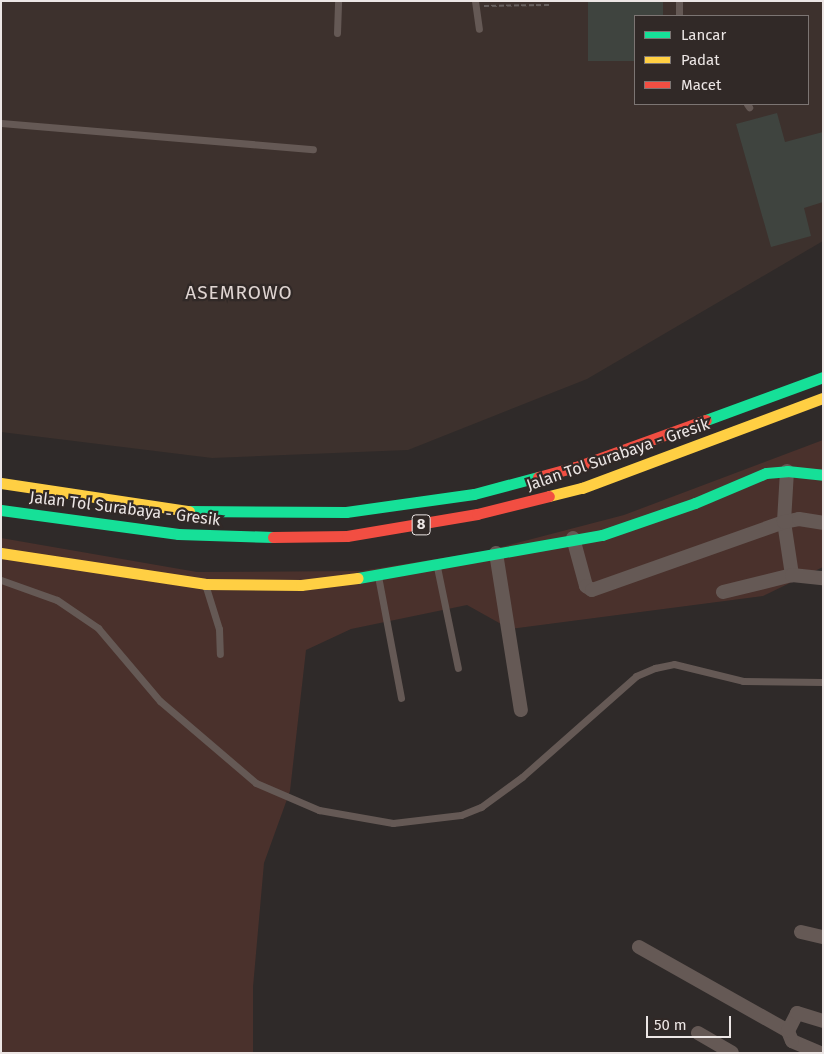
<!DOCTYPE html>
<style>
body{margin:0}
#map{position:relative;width:824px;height:1054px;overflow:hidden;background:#2f2a29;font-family:"Fira Sans",sans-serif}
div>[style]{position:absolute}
.built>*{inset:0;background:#3d312d}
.green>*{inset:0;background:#4a312c}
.building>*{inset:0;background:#3f443f}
.path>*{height:2px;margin-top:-1px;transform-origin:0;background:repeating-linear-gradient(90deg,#67605e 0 5px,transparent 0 7.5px)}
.lane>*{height:7px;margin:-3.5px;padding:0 3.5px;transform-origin:3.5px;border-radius:3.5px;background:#655955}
.street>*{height:14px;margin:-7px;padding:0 7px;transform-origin:7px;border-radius:7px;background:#655955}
.fast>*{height:11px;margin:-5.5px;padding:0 5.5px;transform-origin:5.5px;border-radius:5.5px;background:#16e098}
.slow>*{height:11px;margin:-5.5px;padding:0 5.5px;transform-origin:5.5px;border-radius:5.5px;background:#ffcf43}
.jam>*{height:11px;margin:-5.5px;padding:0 5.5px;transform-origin:5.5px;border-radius:5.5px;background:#f24e42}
span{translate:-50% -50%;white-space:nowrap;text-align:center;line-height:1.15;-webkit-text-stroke:4.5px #312927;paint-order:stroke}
.shield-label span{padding:1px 4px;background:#312927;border:1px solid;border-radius:4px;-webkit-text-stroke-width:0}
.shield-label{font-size:15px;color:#ece6e5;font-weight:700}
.street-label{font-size:16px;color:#ece6e5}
.quarter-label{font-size:19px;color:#e0d5d2;letter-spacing:1px}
.frame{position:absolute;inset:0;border:2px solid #ece6e5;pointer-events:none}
.legend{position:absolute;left:634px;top:15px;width:175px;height:90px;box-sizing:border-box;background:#312927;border:1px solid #7c7573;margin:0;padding:6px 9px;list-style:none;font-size:15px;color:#ece6e5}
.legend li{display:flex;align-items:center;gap:10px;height:25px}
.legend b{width:25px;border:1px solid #7c7573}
.scale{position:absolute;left:646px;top:1016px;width:85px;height:22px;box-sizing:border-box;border:2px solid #ece6e5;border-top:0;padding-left:6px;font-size:15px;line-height:18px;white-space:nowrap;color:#ece6e5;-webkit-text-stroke:4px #312927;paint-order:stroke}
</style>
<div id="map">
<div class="built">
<i style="clip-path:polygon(evenodd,1px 1px,823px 1px,823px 241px,587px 379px,408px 450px,212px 458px,1px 432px,1px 1px,635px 16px,808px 16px,808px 104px,635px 104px,635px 16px)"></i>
</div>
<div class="green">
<i style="clip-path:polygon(823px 440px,823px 567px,763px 596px,510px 629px,467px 605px,351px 629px,306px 650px,290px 791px,264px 863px,253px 987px,253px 1053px,1px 1053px,1px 538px,197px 572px,361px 571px,486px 551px,624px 515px)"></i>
</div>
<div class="building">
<i style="clip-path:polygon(588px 1px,663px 1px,663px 16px,635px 16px,635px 61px,588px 61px)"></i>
<i style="clip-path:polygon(777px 113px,785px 142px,823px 132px,823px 202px,804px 208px,811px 236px,771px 247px,736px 124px)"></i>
</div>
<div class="path">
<i style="left:484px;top:6px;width:65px;rotate:-0.9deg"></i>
</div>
<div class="lane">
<i style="left:475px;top:1px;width:28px;rotate:82deg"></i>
<i style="left:679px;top:1px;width:15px;rotate:90deg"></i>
<i style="left:337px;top:33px;width:32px;rotate:-88deg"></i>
<i style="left:747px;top:104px;width:4px;rotate:56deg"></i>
<i style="left:1px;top:123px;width:313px;rotate:4.8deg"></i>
<i style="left:437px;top:567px;width:103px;rotate:78.3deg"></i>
<i style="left:378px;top:576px;width:124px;rotate:79.3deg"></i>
<i style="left:1px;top:580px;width:59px;rotate:19.7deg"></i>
<i style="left:57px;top:600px;width:50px;rotate:34.3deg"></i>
<i style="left:98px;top:628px;width:96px;rotate:49.7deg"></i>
<i style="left:160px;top:701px;width:126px;rotate:40.5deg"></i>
<i style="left:256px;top:783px;width:69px;rotate:23.2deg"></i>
<i style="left:319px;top:810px;width:75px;rotate:10deg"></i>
<i style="left:393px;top:823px;width:68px;rotate:-6.7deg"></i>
<i style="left:461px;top:815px;width:22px;rotate:-22deg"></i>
<i style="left:481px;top:807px;width:51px;rotate:-36.2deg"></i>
<i style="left:522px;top:777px;width:152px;rotate:-41.5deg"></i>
<i style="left:636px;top:676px;width:21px;rotate:-23deg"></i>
<i style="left:655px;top:668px;width:19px;rotate:-12deg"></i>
<i style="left:674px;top:664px;width:71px;rotate:13.8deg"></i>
<i style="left:743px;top:681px;width:80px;rotate:0.7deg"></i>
<i style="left:205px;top:584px;width:47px;rotate:72.7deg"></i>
<i style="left:219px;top:629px;width:25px;rotate:88deg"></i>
</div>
<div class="street">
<i style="left:787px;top:471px;width:51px;rotate:93.4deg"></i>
<i style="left:784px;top:522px;width:54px;rotate:81.4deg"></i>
<i style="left:573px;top:538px;width:50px;rotate:74.8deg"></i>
<i style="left:586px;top:586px;width:7px;rotate:34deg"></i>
<i style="left:592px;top:590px;width:204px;rotate:-19.5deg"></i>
<i style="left:784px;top:522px;width:15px;rotate:-11deg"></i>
<i style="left:799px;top:519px;width:24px;rotate:9deg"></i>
<i style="left:496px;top:553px;width:159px;rotate:81deg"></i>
<i style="left:723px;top:592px;width:71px;rotate:-13.8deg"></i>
<i style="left:792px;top:575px;width:31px;rotate:6deg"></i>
<i style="left:801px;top:932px;width:23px;rotate:13deg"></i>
<i style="left:639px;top:947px;width:171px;rotate:29.4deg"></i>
<i style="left:698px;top:1033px;width:39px;rotate:30deg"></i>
<i style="left:820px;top:1053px;width:30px;rotate:-157deg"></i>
<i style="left:792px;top:1041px;width:11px;rotate:-112deg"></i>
<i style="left:788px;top:1031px;width:20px;rotate:-63deg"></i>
<i style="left:797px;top:1013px;width:27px;rotate:17deg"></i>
</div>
<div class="fast">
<i style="left:706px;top:420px;width:125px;rotate:-20.2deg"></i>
<i style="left:1px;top:510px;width:179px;rotate:7.7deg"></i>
<i style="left:178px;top:534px;width:95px;rotate:1.8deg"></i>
<i style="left:189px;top:511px;width:157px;rotate:0.4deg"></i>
<i style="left:346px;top:512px;width:129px;rotate:-8deg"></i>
<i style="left:474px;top:494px;width:66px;rotate:-14.9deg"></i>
<i style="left:358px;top:578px;width:248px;rotate:-10deg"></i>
<i style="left:602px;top:535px;width:98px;rotate:-19deg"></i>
<i style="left:695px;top:503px;width:77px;rotate:-22.9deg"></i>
<i style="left:766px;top:473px;width:21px;rotate:-5deg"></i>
<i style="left:787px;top:471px;width:36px;rotate:6deg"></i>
</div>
<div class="slow">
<i style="left:1px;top:483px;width:190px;rotate:8.5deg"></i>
<i style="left:549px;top:496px;width:34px;rotate:-14deg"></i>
<i style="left:582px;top:488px;width:257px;rotate:-20.5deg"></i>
<i style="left:1px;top:553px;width:206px;rotate:8.6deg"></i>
<i style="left:205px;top:584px;width:96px;rotate:0.6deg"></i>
<i style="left:301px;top:585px;width:57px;rotate:-7deg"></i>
</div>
<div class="jam">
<i style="left:538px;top:477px;width:39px;rotate:-15deg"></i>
<i style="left:576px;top:467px;width:138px;rotate:-19.9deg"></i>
<i style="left:273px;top:537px;width:74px;rotate:-0.8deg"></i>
<i style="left:347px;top:536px;width:132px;rotate:-9.6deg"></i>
<i style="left:477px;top:514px;width:74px;rotate:-14deg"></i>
</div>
<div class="shield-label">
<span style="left:421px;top:525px">8</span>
</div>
<div class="street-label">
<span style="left:618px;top:455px;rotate:-19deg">Jalan Tol Surabaya - Gresik</span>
<span style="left:125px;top:509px;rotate:7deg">Jalan Tol Surabaya - Gresik</span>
</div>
<div class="quarter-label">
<span style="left:239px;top:293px">ASEMROWO</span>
</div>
<div class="frame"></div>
<ul class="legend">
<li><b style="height:6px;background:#16e098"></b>Lancar</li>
<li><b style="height:6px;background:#ffcf43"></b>Padat</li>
<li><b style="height:6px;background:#f24e42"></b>Macet</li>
</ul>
<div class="scale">50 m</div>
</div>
